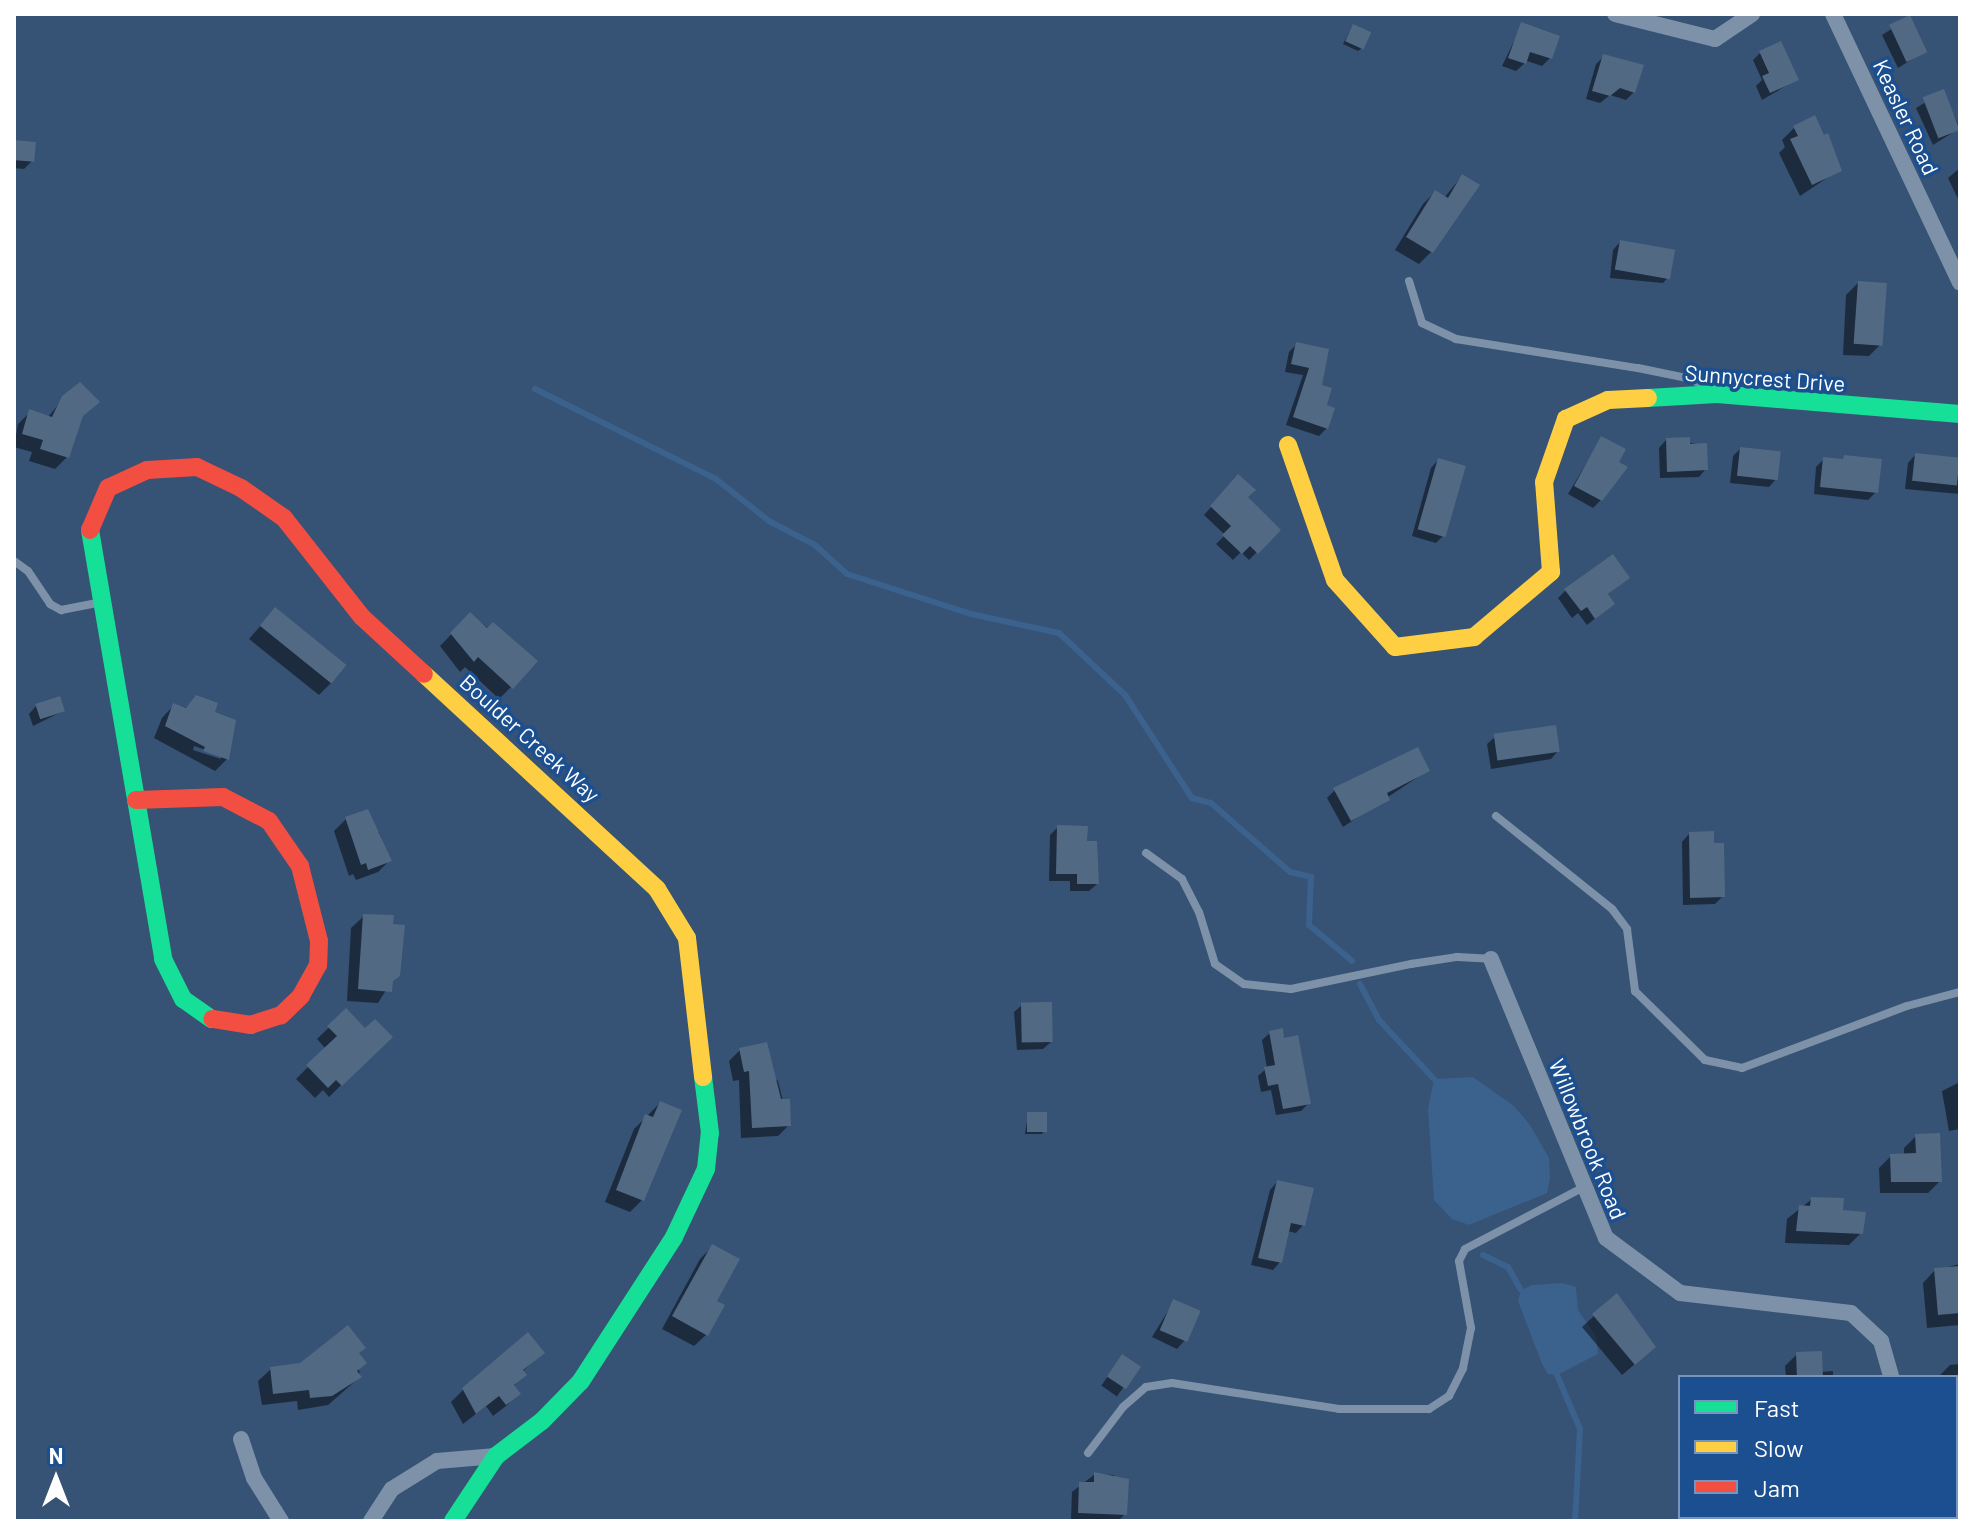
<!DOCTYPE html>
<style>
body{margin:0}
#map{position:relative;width:1974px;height:1535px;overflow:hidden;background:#365274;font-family:Barlow,sans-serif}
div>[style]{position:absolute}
.water>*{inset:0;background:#3b618d}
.shadow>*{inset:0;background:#0007;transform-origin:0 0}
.stream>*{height:6px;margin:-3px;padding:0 3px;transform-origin:3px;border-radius:3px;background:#3b618d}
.building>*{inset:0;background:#526984;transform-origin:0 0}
.lane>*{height:8px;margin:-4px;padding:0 4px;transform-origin:4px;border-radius:4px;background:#7d92a8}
.street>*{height:16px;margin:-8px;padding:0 8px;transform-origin:8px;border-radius:8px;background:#7d92a8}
.fast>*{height:18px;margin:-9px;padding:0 9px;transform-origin:9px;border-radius:9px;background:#16e098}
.slow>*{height:18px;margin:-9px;padding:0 9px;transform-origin:9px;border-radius:9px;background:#ffcf43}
.jam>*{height:18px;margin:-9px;padding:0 9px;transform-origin:9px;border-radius:9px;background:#f24e42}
span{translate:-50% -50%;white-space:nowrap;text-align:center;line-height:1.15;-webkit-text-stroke:7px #1b4f8f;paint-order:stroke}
.street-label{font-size:22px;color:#fff}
.frame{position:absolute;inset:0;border:16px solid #fff;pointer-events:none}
.legend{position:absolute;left:1678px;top:1375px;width:280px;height:144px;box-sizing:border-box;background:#1b4f8f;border:2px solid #7695bc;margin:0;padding:10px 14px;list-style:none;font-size:24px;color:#fff}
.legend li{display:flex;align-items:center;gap:16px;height:40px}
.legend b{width:40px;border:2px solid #7695bc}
.north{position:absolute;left:16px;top:1439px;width:80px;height:80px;-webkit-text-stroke:6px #1b4f8f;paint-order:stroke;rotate:0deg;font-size:22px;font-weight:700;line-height:32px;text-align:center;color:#fff}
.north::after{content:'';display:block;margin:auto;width:28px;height:36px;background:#fff;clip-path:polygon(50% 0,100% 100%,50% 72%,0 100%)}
</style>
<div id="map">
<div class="water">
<i style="clip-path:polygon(1473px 1077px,1514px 1106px,1530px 1125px,1549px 1158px,1550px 1179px,1547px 1193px,1469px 1225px,1452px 1219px,1434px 1200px,1428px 1109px,1434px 1079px)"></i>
<i style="clip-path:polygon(1562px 1283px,1576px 1287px,1578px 1310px,1596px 1336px,1598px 1354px,1557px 1375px,1548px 1374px,1542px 1364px,1518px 1301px,1521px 1290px,1532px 1285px)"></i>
</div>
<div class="shadow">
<i style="clip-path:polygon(1909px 18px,1925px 51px,1898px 68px,1882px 35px)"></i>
<i style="clip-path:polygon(1522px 25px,1550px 58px,1542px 66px,1527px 61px,1516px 71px,1502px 66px)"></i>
<i style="clip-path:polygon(1353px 26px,1362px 48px,1358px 51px,1343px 44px)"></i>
<i style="clip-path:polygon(1760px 53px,1796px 80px,1762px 100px,1756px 86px,1762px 80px,1753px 60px)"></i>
<i style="clip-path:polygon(1604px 56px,1634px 92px,1626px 100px,1610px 95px,1600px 103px,1586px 99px,1596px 64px)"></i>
<i style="clip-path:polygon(1943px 92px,1960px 128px,1933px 145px,1916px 108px)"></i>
<i style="clip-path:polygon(1794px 128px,1839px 170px,1800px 196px,1779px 153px,1785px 147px,1782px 140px)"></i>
<i style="clip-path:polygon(14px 142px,32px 161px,24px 169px,14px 168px)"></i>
<i style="clip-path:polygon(1960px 168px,1960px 203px,1948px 178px)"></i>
<i style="clip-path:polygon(1462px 176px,1477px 185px,1431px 252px,1419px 264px,1395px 250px,1423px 204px,1435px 192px,1444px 198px)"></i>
<i style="clip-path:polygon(1620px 242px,1670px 275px,1663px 283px,1610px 278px,1613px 250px)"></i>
<i style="clip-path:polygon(1858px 283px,1881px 344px,1869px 356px,1843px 355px,1846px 295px)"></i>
<i style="clip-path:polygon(1297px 344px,1320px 386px,1327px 428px,1319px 436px,1286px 425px,1303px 375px,1285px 372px,1289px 352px)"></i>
<i style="clip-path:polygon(64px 398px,80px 418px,67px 457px,55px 469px,29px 461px,32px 452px,14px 447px,18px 424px,30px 412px,48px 417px)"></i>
<i style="clip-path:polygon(1601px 439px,1601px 500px,1593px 508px,1568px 494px)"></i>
<i style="clip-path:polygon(1666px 440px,1705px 445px,1706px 469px,1699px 477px,1660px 478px,1659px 448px)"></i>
<i style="clip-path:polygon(1740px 449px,1776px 479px,1769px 487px,1730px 483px,1733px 456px)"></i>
<i style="clip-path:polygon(1915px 455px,1960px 467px,1960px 494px,1905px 489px,1908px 463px)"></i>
<i style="clip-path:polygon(1824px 459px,1876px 492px,1868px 500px,1814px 494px,1816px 467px)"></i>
<i style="clip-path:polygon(1438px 460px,1444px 535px,1436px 543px,1412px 536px,1431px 468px)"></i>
<i style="clip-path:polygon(1231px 484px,1279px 530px,1249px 560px,1241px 552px,1233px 560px,1216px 544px,1225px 535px,1204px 515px)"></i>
<i style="clip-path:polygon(1628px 578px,1607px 595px,1613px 604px,1587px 625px,1578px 613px,1572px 618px,1558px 598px,1566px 590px)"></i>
<i style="clip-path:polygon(275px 609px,331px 683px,319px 695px,249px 639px)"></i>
<i style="clip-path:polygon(470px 615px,536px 662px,499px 699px,465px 667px,460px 672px,440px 646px)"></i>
<i style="clip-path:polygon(evenodd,174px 705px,212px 713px,227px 759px,215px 771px,154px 738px,162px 718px,174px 705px,194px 746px,221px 755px,221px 759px,193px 750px,194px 746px)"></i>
<i style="clip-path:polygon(36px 706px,63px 711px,33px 726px,29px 714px)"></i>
<i style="clip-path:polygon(1495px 737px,1558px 751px,1551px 759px,1491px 769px,1487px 744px)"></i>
<i style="clip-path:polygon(1427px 771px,1343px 827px,1327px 798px,1335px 790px)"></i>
<i style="clip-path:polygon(346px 819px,379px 832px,390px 860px,378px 872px,356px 880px,353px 874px,349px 876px,334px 831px)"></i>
<i style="clip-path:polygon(1058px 827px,1085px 843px,1097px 884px,1089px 891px,1070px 891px,1070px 881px,1049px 881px,1050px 835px)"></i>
<i style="clip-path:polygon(1689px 834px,1723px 896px,1715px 904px,1683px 905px,1682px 842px)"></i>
<i style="clip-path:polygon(364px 916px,391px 982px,378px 1003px,347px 1001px,351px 928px)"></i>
<i style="clip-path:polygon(1022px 1005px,1051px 1042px,1043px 1049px,1017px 1050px,1014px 1012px)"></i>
<i style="clip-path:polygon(346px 1011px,365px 1031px,390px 1037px,329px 1097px,323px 1090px,315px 1098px,296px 1079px,326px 1049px,317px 1039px)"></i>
<i style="clip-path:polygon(1270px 1033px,1309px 1103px,1301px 1111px,1276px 1115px,1271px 1090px,1261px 1092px,1258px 1076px,1267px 1068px,1262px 1040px)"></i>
<i style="clip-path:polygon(740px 1050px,778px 1081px,789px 1125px,778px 1136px,741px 1138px,739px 1080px,733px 1081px,729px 1061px)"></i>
<i style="clip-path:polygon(1960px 1082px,1960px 1129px,1949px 1131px,1942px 1091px)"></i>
<i style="clip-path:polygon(660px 1103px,642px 1200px,630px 1212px,605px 1202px,634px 1129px)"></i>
<i style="clip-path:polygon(1028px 1114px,1045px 1130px,1042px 1134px,1025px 1134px)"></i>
<i style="clip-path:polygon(1916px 1136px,1940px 1181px,1928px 1193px,1880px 1193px,1879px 1168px,1891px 1156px,1904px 1155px,1904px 1148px)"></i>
<i style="clip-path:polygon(1277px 1182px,1303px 1225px,1296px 1233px,1287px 1231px,1280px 1262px,1273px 1270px,1251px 1265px,1270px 1190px)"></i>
<i style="clip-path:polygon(1812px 1199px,1841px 1211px,1861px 1233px,1849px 1245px,1785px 1243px,1787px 1219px)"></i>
<i style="clip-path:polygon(712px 1247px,714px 1302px,707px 1334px,694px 1346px,662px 1329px,700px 1259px)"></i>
<i style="clip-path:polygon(1960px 1264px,1960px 1325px,1927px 1328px,1923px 1283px,1935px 1270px)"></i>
<i style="clip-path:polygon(1174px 1301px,1184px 1341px,1177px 1349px,1152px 1337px)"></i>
<i style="clip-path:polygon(1594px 1316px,1641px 1359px,1622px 1375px,1582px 1327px)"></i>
<i style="clip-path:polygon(542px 1353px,522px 1372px,524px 1375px,513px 1387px,518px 1394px,506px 1406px,493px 1416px,486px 1406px,463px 1424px,451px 1402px,463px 1390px)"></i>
<i style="clip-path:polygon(357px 1354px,360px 1377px,328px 1405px,298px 1410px,297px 1401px,262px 1405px,258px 1381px,271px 1369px)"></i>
<i style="clip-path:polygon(1797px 1354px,1821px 1372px,1833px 1371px,1833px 1377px,1786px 1377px,1785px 1366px)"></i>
<i style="left:1122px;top:1356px;width:19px;height:36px;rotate:35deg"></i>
<i style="clip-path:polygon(1960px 1364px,1960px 1442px,1958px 1442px,1956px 1377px,1938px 1377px,1950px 1365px)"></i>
<i style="clip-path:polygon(1095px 1474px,1114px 1475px,1125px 1514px,1118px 1521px,1071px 1520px,1072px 1492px)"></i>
<i style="clip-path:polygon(1956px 1481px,1960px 1481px,1960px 1521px,1948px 1521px,1956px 1517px)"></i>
<i style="left:1793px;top:1517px;width:40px;height:4px"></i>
</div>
<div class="stream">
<i style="left:535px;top:389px;width:202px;rotate:26.4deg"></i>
<i style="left:716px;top:479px;width:68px;rotate:38.4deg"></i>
<i style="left:769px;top:521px;width:52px;rotate:27.6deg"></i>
<i style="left:815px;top:545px;width:43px;rotate:42.2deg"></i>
<i style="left:847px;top:574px;width:130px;rotate:17.9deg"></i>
<i style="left:971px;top:614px;width:90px;rotate:12.2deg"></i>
<i style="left:1059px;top:633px;width:91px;rotate:43.2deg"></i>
<i style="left:1125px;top:695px;width:123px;rotate:57deg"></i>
<i style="left:1192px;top:798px;width:20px;rotate:15deg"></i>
<i style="left:1211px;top:803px;width:105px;rotate:41.1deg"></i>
<i style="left:1290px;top:872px;width:22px;rotate:13deg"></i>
<i style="left:1311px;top:877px;width:48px;rotate:92.4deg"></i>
<i style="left:1309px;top:925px;width:56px;rotate:39.9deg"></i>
<i style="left:1360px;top:984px;width:41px;rotate:62.2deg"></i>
<i style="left:1379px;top:1020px;width:81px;rotate:47deg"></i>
<i style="left:1483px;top:1255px;width:28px;rotate:26deg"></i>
<i style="left:1508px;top:1267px;width:26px;rotate:61deg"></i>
<i style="left:1557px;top:1375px;width:59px;rotate:66.9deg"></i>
<i style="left:1580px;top:1429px;width:92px;rotate:93.1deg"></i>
</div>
<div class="building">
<i style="left:1910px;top:15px;width:41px;height:23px;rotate:65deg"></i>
<i style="clip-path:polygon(1521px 22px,1560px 36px,1552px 59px,1530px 52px,1526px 64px,1508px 58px)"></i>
<i style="left:1353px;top:24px;width:20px;height:19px;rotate:24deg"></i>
<i style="clip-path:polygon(1781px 41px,1799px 80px,1770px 93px,1762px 76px,1769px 73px,1759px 51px)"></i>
<i style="clip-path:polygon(1603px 54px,1644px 65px,1635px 93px,1620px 88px,1610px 96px,1592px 91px)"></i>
<i style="left:1944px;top:89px;width:44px;height:23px;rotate:69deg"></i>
<i style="clip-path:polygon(1815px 115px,1824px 135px,1828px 133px,1842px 171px,1812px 185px,1790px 139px,1798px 136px,1793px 126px)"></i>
<i style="left:14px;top:140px;width:22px;height:20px;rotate:5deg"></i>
<i style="clip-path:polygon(1462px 174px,1480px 185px,1433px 253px,1406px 237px,1435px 190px,1448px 198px)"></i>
<i style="left:1620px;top:240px;width:56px;height:30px;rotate:10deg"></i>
<i style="left:1858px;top:281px;width:29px;height:63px;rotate:4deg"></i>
<i style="clip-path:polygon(1296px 342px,1329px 349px,1322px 385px,1332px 388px,1327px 405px,1335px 408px,1328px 429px,1293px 417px,1309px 368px,1291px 364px)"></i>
<i style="clip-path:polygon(80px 382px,100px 402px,83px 416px,69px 458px,40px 449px,43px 440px,22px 434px,29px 409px,52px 417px,62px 396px)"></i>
<i style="clip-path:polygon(1601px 436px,1626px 449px,1619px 462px,1628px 467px,1602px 501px,1574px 486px)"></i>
<i style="clip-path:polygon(1690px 437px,1690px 444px,1707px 443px,1708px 470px,1667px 472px,1666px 438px)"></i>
<i style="left:1740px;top:447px;width:41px;height:29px;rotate:6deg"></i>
<i style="left:1915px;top:453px;width:45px;height:28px;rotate:6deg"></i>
<i style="clip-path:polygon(1844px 455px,1882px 459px,1878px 493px,1820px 487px,1823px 457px,1843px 459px)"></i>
<i style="left:1438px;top:458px;width:29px;height:74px;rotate:16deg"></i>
<i style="clip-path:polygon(1238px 474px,1256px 490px,1248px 497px,1281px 530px,1258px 554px,1250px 546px,1242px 554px,1222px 535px,1231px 526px,1210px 506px)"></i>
<i style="clip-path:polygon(1613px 554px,1630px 578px,1608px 594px,1615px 604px,1595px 619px,1587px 607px,1581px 611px,1564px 589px)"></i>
<i style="left:275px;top:607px;width:92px;height:24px;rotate:39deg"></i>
<i style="clip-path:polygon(470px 612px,487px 628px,493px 622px,538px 661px,513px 689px,478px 657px,474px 662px,450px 633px)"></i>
<i style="clip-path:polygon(196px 695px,218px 703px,215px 712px,236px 720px,229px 760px,203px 751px,205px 747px,165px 726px,173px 703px,186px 708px)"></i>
<i style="left:60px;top:696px;width:16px;height:26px;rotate:72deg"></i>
<i style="left:1556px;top:725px;width:27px;height:63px;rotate:82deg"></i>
<i style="clip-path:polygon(1418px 747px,1430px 771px,1387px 793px,1390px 800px,1351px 821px,1333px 788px)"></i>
<i style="clip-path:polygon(368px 809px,392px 861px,368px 870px,366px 863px,361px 865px,345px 817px)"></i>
<i style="clip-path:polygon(1057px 825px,1088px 826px,1087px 841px,1097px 841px,1099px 884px,1077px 884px,1077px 874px,1056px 874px)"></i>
<i style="clip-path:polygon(1714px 831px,1714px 843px,1724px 843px,1725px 897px,1690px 898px,1689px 832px)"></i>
<i style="clip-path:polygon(363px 914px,394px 915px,393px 924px,405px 925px,400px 976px,393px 981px,392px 992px,358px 989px)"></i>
<i style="left:1052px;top:1002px;width:40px;height:31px;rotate:89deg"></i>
<i style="clip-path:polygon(346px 1008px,365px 1028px,375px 1019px,393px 1037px,342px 1086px,336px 1080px,328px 1088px,306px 1065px,337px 1036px,327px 1026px)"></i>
<i style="clip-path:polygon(1283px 1028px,1284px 1038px,1298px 1035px,1311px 1104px,1283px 1109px,1278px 1084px,1268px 1086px,1264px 1067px,1275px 1065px,1269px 1031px)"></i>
<i style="clip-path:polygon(767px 1042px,781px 1099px,790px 1099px,791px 1126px,752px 1128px,749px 1071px,744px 1072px,739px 1048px)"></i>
<i style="clip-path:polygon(660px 1101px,682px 1110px,644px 1201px,616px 1190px,645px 1114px,653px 1117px)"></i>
<i style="left:1027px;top:1112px;width:20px;height:20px"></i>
<i style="clip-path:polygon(1940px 1133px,1942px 1182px,1891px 1182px,1890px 1154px,1916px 1153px,1915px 1134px)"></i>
<i style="clip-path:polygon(1277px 1180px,1314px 1188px,1305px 1226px,1291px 1223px,1282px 1263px,1258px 1258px)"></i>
<i style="clip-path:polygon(1811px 1197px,1844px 1198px,1843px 1210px,1866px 1212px,1863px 1234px,1796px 1231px,1799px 1205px,1810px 1206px)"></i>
<i style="clip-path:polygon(712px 1244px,740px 1259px,717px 1301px,725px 1305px,708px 1336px,672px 1316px)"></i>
<i style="clip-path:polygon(1960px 1266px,1960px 1313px,1938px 1315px,1934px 1268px)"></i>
<i style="clip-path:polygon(1617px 1293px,1656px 1347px,1635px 1365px,1592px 1314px)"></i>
<i style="left:1173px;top:1299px;width:30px;height:34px;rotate:23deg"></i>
<i style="clip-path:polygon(348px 1325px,366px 1348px,359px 1353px,367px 1363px,357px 1371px,362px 1377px,332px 1396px,310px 1398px,309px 1390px,273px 1394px,270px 1367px,300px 1363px)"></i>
<i style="clip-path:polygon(528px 1332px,545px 1353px,523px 1370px,527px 1375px,514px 1385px,521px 1394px,506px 1405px,499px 1396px,476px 1414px,462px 1388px)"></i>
<i style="left:1822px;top:1351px;width:26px;height:26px;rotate:88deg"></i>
<i style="left:1122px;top:1354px;width:23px;height:27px;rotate:34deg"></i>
<i style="clip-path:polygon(1094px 1472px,1129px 1479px,1127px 1515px,1078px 1513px,1079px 1482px,1094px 1482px)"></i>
</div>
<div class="lane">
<i style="left:1409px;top:281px;width:44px;rotate:72.8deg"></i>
<i style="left:1422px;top:323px;width:38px;rotate:25deg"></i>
<i style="left:1456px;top:339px;width:184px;rotate:9.1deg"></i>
<i style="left:1638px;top:368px;width:54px;rotate:11.7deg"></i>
<i style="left:1691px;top:379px;width:21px;rotate:29deg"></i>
<i style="left:14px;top:561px;width:17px;rotate:36deg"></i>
<i style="left:28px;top:571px;width:40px;rotate:56deg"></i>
<i style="left:50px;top:604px;width:13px;rotate:29deg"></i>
<i style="left:61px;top:610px;width:42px;rotate:-11deg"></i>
<i style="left:1496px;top:816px;width:149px;rotate:38.7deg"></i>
<i style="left:1612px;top:909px;width:25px;rotate:53deg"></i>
<i style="left:1627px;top:929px;width:63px;rotate:82.6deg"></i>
<i style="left:1635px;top:991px;width:98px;rotate:44.6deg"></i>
<i style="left:1705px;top:1060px;width:38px;rotate:12deg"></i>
<i style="left:1742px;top:1068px;width:176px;rotate:-20.6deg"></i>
<i style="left:1907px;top:1006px;width:55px;rotate:-14.8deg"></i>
<i style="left:1146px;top:853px;width:44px;rotate:35.8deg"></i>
<i style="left:1182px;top:879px;width:37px;rotate:63deg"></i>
<i style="left:1199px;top:912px;width:54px;rotate:72.9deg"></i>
<i style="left:1215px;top:964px;width:35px;rotate:35deg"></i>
<i style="left:1244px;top:984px;width:47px;rotate:6.1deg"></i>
<i style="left:1291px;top:989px;width:123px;rotate:-11.8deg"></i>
<i style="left:1411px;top:964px;width:47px;rotate:-8.7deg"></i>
<i style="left:1457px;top:957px;width:34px;rotate:3deg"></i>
<i style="left:1088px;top:1453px;width:58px;rotate:-52.7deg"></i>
<i style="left:1123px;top:1407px;width:30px;rotate:-41deg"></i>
<i style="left:1146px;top:1387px;width:26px;rotate:-9deg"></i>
<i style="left:1172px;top:1383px;width:169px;rotate:8.8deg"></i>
<i style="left:1339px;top:1409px;width:90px"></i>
<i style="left:1429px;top:1409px;width:24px;rotate:-33deg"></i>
<i style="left:1449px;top:1396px;width:31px;rotate:-63deg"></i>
<i style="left:1463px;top:1368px;width:41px;rotate:-78.7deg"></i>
<i style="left:1471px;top:1328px;width:68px;rotate:-100.2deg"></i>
<i style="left:1459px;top:1261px;width:13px;rotate:-63deg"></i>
<i style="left:1465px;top:1249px;width:132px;rotate:-27.5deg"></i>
</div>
<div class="street">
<i style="left:1615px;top:14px;width:103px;rotate:14deg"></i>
<i style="left:1715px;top:39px;width:45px;rotate:-34deg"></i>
<i style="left:1833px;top:14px;width:297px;rotate:64.7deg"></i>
<i style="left:1491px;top:959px;width:302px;rotate:67.6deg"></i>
<i style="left:1606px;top:1238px;width:92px;rotate:36.6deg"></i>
<i style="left:1680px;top:1293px;width:172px;rotate:6.7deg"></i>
<i style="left:1851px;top:1313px;width:41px;rotate:43deg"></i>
<i style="left:1881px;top:1341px;width:37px;rotate:74deg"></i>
<i style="left:241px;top:1439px;width:41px;rotate:71.6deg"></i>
<i style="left:254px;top:1478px;width:51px;rotate:57.9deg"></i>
<i style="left:1901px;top:1517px;width:4px;rotate:76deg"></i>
<i style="left:371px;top:1521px;width:38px;rotate:-57deg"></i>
<i style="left:392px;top:1489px;width:53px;rotate:-31.9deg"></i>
<i style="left:437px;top:1461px;width:59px;rotate:-4.8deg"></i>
</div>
<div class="fast">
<i style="left:1648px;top:398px;width:69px;rotate:-3.3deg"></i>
<i style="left:1717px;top:394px;width:244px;rotate:4.7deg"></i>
<i style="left:90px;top:530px;width:435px;rotate:80.3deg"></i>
<i style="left:163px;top:959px;width:45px;rotate:63.4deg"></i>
<i style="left:183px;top:999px;width:35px;rotate:35deg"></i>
<i style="left:453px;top:1521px;width:78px;rotate:-56.5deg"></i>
<i style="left:496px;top:1456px;width:58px;rotate:-37.3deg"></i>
<i style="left:542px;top:1421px;width:56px;rotate:-45.7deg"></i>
<i style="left:581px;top:1381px;width:171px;rotate:-57.1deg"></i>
<i style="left:674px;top:1237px;width:75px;rotate:-64.8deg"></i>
<i style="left:706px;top:1169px;width:36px;rotate:-84deg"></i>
<i style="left:710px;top:1133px;width:56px;rotate:-97.1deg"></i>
</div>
<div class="slow">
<i style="left:1288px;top:445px;width:143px;rotate:70.8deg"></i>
<i style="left:1335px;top:580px;width:90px;rotate:48.2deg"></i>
<i style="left:1395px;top:647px;width:80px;rotate:-7.2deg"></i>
<i style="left:1474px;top:637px;width:101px;rotate:-40.2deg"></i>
<i style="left:1551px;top:572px;width:90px;rotate:-94.4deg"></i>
<i style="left:1544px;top:482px;width:67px;rotate:-70.8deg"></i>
<i style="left:1566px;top:419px;width:46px;rotate:-24.3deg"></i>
<i style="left:1608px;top:400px;width:40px;rotate:-2.9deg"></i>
<i style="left:424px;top:674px;width:317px;rotate:42.7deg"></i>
<i style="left:657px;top:889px;width:57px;rotate:58.5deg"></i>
<i style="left:687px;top:938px;width:140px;rotate:83.4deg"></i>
</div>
<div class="jam">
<i style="left:90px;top:530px;width:46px;rotate:-66.8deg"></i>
<i style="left:108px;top:488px;width:43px;rotate:-24.8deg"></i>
<i style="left:147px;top:470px;width:50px;rotate:-3.4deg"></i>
<i style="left:197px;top:467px;width:49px;rotate:25.5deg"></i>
<i style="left:241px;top:488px;width:52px;rotate:34.9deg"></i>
<i style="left:284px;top:518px;width:126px;rotate:51.8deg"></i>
<i style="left:362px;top:617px;width:84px;rotate:42.6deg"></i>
<i style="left:136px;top:800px;width:87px;rotate:-2deg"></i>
<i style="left:223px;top:797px;width:52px;rotate:27.6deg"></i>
<i style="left:269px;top:821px;width:55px;rotate:55.4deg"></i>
<i style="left:300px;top:866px;width:77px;rotate:75.8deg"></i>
<i style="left:319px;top:941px;width:24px;rotate:92deg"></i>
<i style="left:318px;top:965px;width:35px;rotate:119deg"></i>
<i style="left:301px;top:996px;width:28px;rotate:136deg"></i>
<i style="left:281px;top:1015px;width:32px;rotate:162deg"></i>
<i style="left:251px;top:1025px;width:39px;rotate:-171deg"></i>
</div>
<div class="street-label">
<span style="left:1906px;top:117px;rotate:65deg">Keasler Road</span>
<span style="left:1765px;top:378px;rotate:4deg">Sunnycrest Drive</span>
<span style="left:530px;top:738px;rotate:42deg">Boulder Creek Way</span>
<span style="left:1588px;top:1139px;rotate:68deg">Willowbrook Road</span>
</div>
<div class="frame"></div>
<ul class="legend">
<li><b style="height:10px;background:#16e098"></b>Fast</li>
<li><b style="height:10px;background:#ffcf43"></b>Slow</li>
<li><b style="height:10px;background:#f24e42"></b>Jam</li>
</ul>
<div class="north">N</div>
</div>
